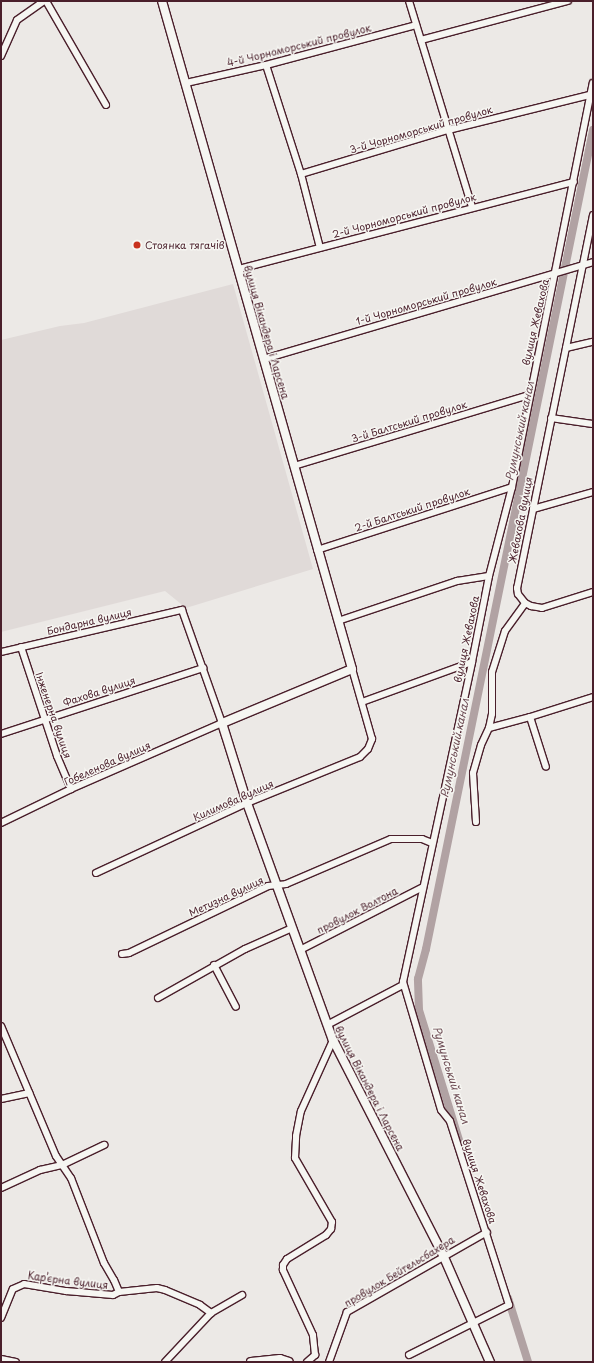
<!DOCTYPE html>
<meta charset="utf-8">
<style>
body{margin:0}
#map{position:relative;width:594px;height:1363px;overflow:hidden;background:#ece9e6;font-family:"Playpen Sans",sans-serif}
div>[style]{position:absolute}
.built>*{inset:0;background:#e0dad8}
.canal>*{height:8px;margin:-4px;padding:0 4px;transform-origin:4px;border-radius:4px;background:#b1a2a3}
.roads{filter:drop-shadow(1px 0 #4a1f2b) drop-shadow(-1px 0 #4a1f2b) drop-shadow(0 1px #4a1f2b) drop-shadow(0 -1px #4a1f2b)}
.street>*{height:6px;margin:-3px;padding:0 3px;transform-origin:3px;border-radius:3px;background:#f6f6f2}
.secondary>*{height:8px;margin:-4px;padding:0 4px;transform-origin:4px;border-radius:4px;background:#f6f6f2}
.dots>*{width:11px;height:11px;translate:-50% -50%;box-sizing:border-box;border:2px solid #f6f6f2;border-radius:50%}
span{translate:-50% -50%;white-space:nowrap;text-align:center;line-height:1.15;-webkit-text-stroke:3px #f6f6f2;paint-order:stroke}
.street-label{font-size:10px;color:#4a1f2b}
.poi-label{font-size:10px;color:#4a1f2b}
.left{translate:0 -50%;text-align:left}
.water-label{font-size:11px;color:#6e4d55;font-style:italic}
.frame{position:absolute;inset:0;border:2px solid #4a1f2b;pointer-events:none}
</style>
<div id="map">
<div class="built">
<i style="clip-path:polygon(233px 284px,313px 569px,186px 608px,165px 591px,1px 632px,1px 340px,60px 326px,84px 323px)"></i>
</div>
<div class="canal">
<i style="left:463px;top:1153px;width:150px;rotate:-107.1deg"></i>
<i style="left:419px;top:1010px;width:31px;rotate:-92deg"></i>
<i style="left:418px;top:979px;width:31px;rotate:-75deg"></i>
<i style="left:426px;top:949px;width:836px;rotate:-78.47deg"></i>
<i style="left:508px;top:1298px;width:67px;rotate:72.6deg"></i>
</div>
<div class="roads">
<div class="street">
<i style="left:46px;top:1px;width:120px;rotate:60deg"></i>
<i style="left:409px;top:1px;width:215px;rotate:73deg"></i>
<i style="left:421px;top:40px;width:152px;rotate:-14.9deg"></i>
<i style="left:1px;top:56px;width:39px;rotate:-66deg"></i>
<i style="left:17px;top:20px;width:33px;rotate:-35deg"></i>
<i style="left:266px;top:65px;width:114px;rotate:72.2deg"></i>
<i style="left:301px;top:174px;width:76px;rotate:75.6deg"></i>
<i style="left:186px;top:83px;width:82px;rotate:-12.7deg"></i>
<i style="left:266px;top:65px;width:155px;rotate:-14.9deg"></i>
<i style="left:301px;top:174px;width:153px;rotate:-16.7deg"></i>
<i style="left:448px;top:130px;width:149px;rotate:-13.9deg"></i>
<i style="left:593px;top:215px;width:381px;rotate:101.5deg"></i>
<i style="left:517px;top:588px;width:6px;rotate:81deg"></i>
<i style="left:518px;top:594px;width:11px;rotate:52deg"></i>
<i style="left:525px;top:603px;width:7px;rotate:27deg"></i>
<i style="left:531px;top:606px;width:11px;rotate:10deg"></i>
<i style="left:542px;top:608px;width:53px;rotate:-17.4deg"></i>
<i style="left:239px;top:269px;width:346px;rotate:-14.6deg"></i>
<i style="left:566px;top:348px;width:28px;rotate:-13deg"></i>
<i style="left:264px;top:359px;width:343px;rotate:-16.4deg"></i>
<i style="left:551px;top:418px;width:42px;rotate:8.1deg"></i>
<i style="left:294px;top:466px;width:245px;rotate:-16.8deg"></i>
<i style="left:533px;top:509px;width:62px;rotate:-15.8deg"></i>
<i style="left:317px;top:550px;width:205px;rotate:-17.9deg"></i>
<i style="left:338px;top:621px;width:126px;rotate:-18.6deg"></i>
<i style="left:457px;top:581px;width:32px;rotate:-9deg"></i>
<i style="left:21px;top:647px;width:115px;rotate:71.7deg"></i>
<i style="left:57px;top:756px;width:36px;rotate:67deg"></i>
<i style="left:1px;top:652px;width:186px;rotate:-13.1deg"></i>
<i style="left:182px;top:610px;width:120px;rotate:70.5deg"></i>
<i style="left:222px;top:723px;width:165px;rotate:156.4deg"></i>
<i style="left:71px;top:789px;width:78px;rotate:154.1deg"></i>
<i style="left:362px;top:702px;width:117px;rotate:-20deg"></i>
<i style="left:530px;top:717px;width:52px;rotate:72.3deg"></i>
<i style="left:489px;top:728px;width:42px;rotate:-15deg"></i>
<i style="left:530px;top:717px;width:66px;rotate:-17.6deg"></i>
<i style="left:1px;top:734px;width:213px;rotate:-18.1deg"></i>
<i style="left:476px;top:822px;width:49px;rotate:-93.5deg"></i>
<i style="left:473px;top:773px;width:29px;rotate:-74deg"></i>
<i style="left:481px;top:745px;width:19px;rotate:-65deg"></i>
<i style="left:489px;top:728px;width:14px;rotate:-78deg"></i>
<i style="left:492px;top:714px;width:42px;rotate:-90deg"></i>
<i style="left:492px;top:672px;width:43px;rotate:-72.4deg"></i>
<i style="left:505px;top:631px;width:34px;rotate:-54deg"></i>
<i style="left:96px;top:873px;width:166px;rotate:-24.9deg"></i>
<i style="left:247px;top:803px;width:122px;rotate:-22.2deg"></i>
<i style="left:360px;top:757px;width:11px;rotate:-45deg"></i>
<i style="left:368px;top:749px;width:11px;rotate:-68deg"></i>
<i style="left:372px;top:739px;width:73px;rotate:-105.9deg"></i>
<i style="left:300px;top:950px;width:138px;rotate:-27.1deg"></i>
<i style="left:122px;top:954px;width:7px;rotate:-8deg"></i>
<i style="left:129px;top:953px;width:154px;rotate:-25.7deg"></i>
<i style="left:268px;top:886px;width:18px;rotate:-6deg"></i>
<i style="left:286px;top:884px;width:114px;rotate:-23.2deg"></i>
<i style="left:391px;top:839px;width:31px"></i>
<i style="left:422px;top:839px;width:11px;rotate:22deg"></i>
<i style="left:214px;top:965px;width:47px;rotate:62.4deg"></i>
<i style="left:158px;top:998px;width:100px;rotate:-29.4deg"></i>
<i style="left:245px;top:949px;width:51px;rotate:-24.1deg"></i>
<i style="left:327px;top:1025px;width:86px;rotate:-27.8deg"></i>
<i style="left:1px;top:1026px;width:141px;rotate:67.1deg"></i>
<i style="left:56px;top:1156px;width:27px;rotate:56deg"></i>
<i style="left:71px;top:1178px;width:91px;rotate:68.8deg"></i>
<i style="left:104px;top:1263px;width:20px;rotate:60deg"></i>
<i style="left:114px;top:1280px;width:13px;rotate:67deg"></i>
<i style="left:1px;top:1099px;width:29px;rotate:-12deg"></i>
<i style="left:1px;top:1188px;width:43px;rotate:-24.8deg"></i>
<i style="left:40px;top:1170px;width:23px;rotate:-13deg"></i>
<i style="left:62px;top:1165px;width:47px;rotate:-25.5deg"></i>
<i style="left:1px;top:1318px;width:31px;rotate:-68deg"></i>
<i style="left:13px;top:1289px;width:12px;rotate:-24deg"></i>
<i style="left:24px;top:1284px;width:43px;rotate:9.5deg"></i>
<i style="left:66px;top:1291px;width:47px;rotate:4.9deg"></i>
<i style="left:113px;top:1295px;width:7px;rotate:-27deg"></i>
<i style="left:119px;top:1292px;width:38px;rotate:-6deg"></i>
<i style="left:157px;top:1288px;width:8px;rotate:14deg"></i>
<i style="left:165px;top:1290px;width:38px;rotate:23deg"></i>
<i style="left:200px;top:1305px;width:14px;rotate:36deg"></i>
<i style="left:409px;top:1355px;width:112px;rotate:-26.6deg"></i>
<i style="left:509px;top:1305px;width:193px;rotate:-107.8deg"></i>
<i style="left:450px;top:1121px;width:14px;rotate:-129deg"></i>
<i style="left:441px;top:1110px;width:134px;rotate:-106.5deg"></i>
<i style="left:403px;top:982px;width:327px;rotate:-77.8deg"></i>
<i style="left:472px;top:662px;width:88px;rotate:-78.8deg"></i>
<i style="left:489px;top:576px;width:92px;rotate:-75.5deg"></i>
<i style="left:512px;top:487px;width:412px;rotate:-78.7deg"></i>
<i style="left:1px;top:1359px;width:15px;rotate:11deg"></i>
<i style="left:165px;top:1362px;width:67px;rotate:-46.8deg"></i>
<i style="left:211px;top:1313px;width:36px;rotate:-30deg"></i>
<i style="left:307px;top:1362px;width:11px;rotate:-41deg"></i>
<i style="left:315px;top:1355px;width:20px;rotate:-96deg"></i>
<i style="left:313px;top:1335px;width:72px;rotate:-114.8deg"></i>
<i style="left:283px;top:1270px;width:5px;rotate:-90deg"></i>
<i style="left:283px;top:1265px;width:7px;rotate:-56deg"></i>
<i style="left:287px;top:1259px;width:46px;rotate:-31.6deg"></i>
<i style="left:326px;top:1235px;width:8px;rotate:-50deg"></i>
<i style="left:331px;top:1229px;width:7px;rotate:-82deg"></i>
<i style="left:332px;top:1222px;width:74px;rotate:-120deg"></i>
<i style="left:295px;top:1158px;width:22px;rotate:-87deg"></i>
<i style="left:296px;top:1136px;width:25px;rotate:-79deg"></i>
<i style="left:301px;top:1111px;width:78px;rotate:-65.7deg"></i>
<i style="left:329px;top:1362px;width:53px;rotate:-70.2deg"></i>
<i style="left:347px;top:1312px;width:161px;rotate:-29.7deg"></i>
</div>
<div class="secondary">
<i style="left:162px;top:1px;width:694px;rotate:74.12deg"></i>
<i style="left:352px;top:669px;width:141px;rotate:157.4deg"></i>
<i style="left:222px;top:723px;width:84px;rotate:72.6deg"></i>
<i style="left:247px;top:803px;width:252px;rotate:70.1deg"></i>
<i style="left:333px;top:1040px;width:242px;rotate:62.9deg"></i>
<i style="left:443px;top:1255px;width:117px;rotate:66.3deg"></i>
<i style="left:251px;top:1362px;width:29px;rotate:-6deg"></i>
<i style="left:280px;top:1359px;width:9px;rotate:18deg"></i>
</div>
</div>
<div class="dots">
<i style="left:137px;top:245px;background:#c8321e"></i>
</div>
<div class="street-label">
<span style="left:299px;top:45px;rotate:-14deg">4-й Чорноморський провулок</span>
<span style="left:421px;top:129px;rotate:-16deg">3-й Чорноморський провулок</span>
<span style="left:404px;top:215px;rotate:-15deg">2-й Чорноморський провулок</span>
<span style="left:426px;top:301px;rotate:-16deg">1-й Чорноморський провулок</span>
<span style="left:535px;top:322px;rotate:-77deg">вулиця Жевахова</span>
<span style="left:267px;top:332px;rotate:74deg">вулиця Вікандера і Ларсена</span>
<span style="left:409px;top:421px;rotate:-17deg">3-й Балтський провулок</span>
<span style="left:412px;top:509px;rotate:-18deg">2-й Балтський провулок</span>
<span style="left:520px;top:520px;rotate:-79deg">Жевахова вулиця</span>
<span style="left:89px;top:621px;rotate:-13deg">Бондарна вулиця</span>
<span style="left:466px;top:639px;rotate:-78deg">вулиця Жевахова</span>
<span style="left:99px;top:691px;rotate:-18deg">Фахова вулиця</span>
<span style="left:54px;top:715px;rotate:71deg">Інженерна вулиця</span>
<span style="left:107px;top:763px;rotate:-24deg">Гобеленова вулиця</span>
<span style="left:233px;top:800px;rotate:-24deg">Килимова вулиця</span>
<span style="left:226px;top:896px;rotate:-25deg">Метизна вулиця</span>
<span style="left:357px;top:910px;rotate:-27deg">провулок Волтона</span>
<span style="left:370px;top:1088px;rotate:63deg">вулиця Вікандера і Ларсена</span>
<span style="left:480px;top:1181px;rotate:72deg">вулиця Жевахова</span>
<span style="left:399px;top:1271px;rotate:-31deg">провулок Бейтельсбахера</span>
<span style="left:68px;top:1280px;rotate:7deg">Карʼєрна вулиця</span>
</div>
<div class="poi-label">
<span class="left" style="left:145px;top:245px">Стоянка тягачів</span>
</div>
<div class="water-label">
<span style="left:520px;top:431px;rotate:-78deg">Румунський канал</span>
<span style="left:455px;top:748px;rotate:-78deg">Румунський канал</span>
<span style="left:451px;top:1075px;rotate:73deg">Румунський канал</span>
</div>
<div class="frame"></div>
</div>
